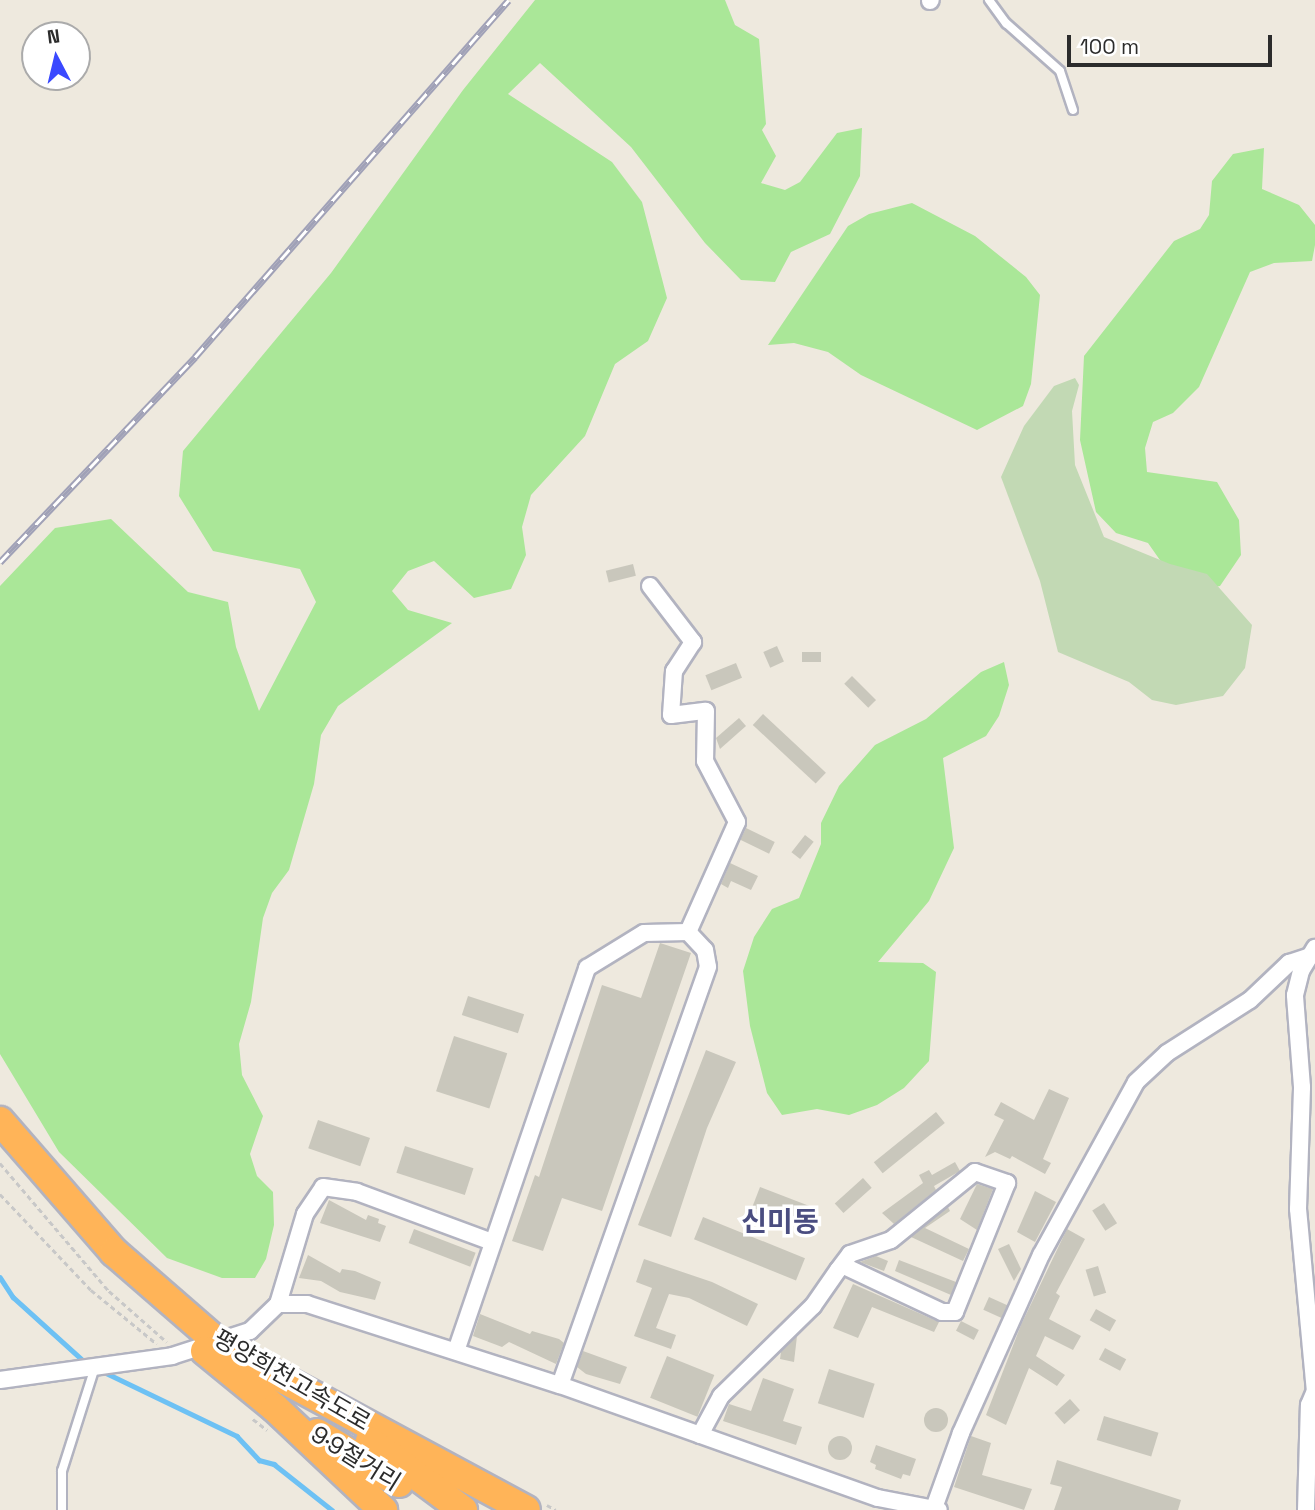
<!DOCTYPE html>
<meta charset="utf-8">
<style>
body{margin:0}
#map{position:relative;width:1315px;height:1510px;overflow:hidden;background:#eee9de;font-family:"Space Grotesk","Noto Sans KR",sans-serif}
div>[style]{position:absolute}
.green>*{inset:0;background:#aae798}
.cemetery>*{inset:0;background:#c2d9b4}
.stream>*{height:4.5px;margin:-2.25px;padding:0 2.25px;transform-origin:2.25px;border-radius:2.25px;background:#6dc1f4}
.building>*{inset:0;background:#c9c7bc;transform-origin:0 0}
.round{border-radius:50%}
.path>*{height:2.5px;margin-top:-1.25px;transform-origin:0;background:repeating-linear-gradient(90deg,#c8c8c8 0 5px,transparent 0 8.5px)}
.roads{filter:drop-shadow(2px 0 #b2b3c0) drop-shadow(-2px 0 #b2b3c0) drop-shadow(0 2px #b2b3c0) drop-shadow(0 -2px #b2b3c0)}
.lane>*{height:8px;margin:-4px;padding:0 4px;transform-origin:4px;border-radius:4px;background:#fff}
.street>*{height:16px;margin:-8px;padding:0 8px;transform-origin:8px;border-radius:8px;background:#fff}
.highway>*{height:28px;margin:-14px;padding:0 14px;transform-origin:14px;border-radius:14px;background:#ffb458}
.rail>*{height:7px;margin-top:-3.5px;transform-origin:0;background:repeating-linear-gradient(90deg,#fff 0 13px,#a0a1b7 0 26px);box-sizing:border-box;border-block:2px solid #a0a1b7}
span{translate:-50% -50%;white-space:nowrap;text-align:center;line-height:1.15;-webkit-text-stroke:7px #fff;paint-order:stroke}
.street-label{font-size:24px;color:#2c2c2c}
.quarter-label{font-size:28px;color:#4a4d80;font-weight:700}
.north{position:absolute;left:21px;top:21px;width:70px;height:70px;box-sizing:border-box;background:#fff;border:2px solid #ababab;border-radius:50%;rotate:353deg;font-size:19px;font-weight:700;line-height:28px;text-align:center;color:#2c2c2c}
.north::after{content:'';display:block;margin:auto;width:24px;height:32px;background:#3a49ff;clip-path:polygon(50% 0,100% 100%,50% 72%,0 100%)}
.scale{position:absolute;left:1067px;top:35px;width:205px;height:32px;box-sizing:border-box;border:4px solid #2c2c2c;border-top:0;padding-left:9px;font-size:21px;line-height:24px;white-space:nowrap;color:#2c2c2c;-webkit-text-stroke:5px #fff;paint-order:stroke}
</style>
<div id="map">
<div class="green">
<i style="clip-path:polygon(535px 0,725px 0,735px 25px,759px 39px,766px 124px,762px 130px,776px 156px,761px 183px,785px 190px,800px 182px,837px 133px,862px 128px,860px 176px,830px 234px,791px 252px,775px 282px,741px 280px,705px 243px,631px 147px,540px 63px,508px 94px,612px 162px,642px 202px,667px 298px,648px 341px,615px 364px,585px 436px,531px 495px,522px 527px,526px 555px,511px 589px,474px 598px,434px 561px,408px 571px,392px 591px,408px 610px,452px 623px,338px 706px,321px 735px,314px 784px,289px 870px,272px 893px,263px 918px,251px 1002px,239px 1044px,242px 1075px,263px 1116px,250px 1154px,257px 1176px,273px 1192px,274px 1225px,266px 1259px,255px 1278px,222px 1278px,167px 1258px,59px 1152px,0 1054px,0 586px,55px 528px,111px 519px,188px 592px,228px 602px,236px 647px,259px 711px,316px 602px,300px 569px,213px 551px,179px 496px,183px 451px,331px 273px,463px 90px)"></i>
<i style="clip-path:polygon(1264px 148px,1262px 189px,1299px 205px,1315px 225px,1315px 245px,1312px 261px,1274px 263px,1250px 272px,1199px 387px,1173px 413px,1153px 422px,1145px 448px,1147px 472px,1217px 482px,1239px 520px,1241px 555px,1220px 586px,1183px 593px,1148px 543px,1116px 533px,1096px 512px,1080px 440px,1084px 356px,1174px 241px,1200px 229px,1209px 215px,1212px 181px,1233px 154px)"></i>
<i style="clip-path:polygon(912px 203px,975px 236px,1026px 277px,1040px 295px,1031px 384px,1023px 406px,977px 430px,861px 375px,828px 352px,794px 343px,768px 345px,848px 226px,869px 214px)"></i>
<i style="clip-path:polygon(1004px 662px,1009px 685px,999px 716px,986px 736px,943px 758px,954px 848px,929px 901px,878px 962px,923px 963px,936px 972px,929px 1061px,904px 1088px,877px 1105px,849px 1115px,817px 1109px,782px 1115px,767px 1093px,750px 1026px,743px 971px,754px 937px,772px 909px,799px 898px,821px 844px,821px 823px,839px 786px,875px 745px,926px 719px,981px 672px)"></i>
</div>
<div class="cemetery">
<i style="clip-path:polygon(1075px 378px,1079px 385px,1072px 411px,1075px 465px,1104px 537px,1170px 564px,1207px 574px,1252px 625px,1245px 668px,1223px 696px,1176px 705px,1152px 700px,1129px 682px,1058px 652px,1040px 581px,1001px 477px,1024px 426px,1054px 386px)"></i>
</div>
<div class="stream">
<i style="left:0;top:1277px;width:24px;rotate:57deg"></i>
<i style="left:13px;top:1297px;width:97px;rotate:42.1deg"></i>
<i style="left:102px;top:1371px;width:150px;rotate:25.7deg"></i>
<i style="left:237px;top:1436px;width:33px;rotate:47deg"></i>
<i style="left:259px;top:1460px;width:16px;rotate:15deg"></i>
<i style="left:274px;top:1464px;width:74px;rotate:38.4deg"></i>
</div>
<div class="building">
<i style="left:633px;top:564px;width:12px;height:28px;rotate:76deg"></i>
<i style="left:777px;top:646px;width:17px;height:15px;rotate:66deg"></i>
<i style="left:802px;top:652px;width:19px;height:10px"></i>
<i style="left:736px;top:663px;width:16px;height:33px;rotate:68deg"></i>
<i style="left:852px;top:676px;width:34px;height:11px;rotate:45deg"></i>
<i style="left:763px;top:714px;width:86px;height:15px;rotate:43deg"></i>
<i style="clip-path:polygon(739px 718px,746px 726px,720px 749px,716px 738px)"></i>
<i style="left:746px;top:828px;width:32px;height:13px;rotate:26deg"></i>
<i style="left:805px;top:835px;width:11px;height:22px;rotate:38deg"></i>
<i style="clip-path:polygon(730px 863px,758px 876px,751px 890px,731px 881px,728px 888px,721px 884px)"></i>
<i style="clip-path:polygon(660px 943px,691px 953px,602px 1211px,562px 1198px,543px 1251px,512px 1241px,535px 1175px,539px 1177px,602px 985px,641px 998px)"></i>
<i style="left:468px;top:996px;width:59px;height:20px;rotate:18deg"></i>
<i style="left:454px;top:1036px;width:56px;height:58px;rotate:18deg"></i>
<i style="clip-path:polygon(706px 1050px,736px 1062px,707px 1128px,671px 1237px,638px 1225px)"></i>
<i style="clip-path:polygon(1049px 1089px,1069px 1098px,1043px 1159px,1051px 1163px,1045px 1174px,1012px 1156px,1010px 1159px,995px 1152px,985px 1157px,1004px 1120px,994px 1115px,1001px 1102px,1034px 1120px)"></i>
<i style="left:936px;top:1112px;width:14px;height:80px;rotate:51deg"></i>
<i style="left:318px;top:1120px;width:55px;height:30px;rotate:19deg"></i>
<i style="left:405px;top:1146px;width:72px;height:28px;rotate:18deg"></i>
<i style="clip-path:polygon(955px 1162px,960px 1171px,934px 1186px,936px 1190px,894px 1224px,882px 1213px,923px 1183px,919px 1175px,929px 1170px,932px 1175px)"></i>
<i style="left:863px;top:1178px;width:13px;height:38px;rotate:48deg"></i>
<i style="clip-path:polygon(977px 1184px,993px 1189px,977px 1230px,960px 1219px)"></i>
<i style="left:760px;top:1187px;width:55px;height:22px;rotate:21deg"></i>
<i style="clip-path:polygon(1035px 1191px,1056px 1202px,1035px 1242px,1017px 1232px)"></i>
<i style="clip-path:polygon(329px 1200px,366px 1220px,368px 1215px,379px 1219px,378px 1223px,386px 1226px,380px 1242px,320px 1223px)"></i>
<i style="left:1104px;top:1203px;width:24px;height:14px;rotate:57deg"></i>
<i style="clip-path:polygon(948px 1207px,950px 1211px,925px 1228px,969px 1249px,963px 1261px,911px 1237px)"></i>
<i style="left:703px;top:1217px;width:110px;height:24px;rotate:22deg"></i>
<i style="left:414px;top:1229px;width:66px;height:15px;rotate:21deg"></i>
<i style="clip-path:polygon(1067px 1229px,1085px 1239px,1056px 1293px,1060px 1296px,1049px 1319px,1081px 1336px,1073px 1350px,1045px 1336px,1036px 1356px,1065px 1375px,1057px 1386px,1029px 1368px,1006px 1425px,986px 1415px,1021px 1325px)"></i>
<i style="clip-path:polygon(1009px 1244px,1021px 1269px,1014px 1281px,998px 1249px)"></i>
<i style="clip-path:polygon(308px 1255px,340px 1273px,342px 1269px,355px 1271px,381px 1282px,375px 1300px,340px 1292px,321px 1281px,299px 1278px)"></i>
<i style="clip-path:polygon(876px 1256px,888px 1261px,884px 1271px,860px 1262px)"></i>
<i style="clip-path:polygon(644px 1259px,712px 1282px,758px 1304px,747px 1326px,689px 1298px,669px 1294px,656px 1328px,676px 1335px,671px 1349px,634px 1336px,652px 1288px,636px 1282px)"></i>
<i style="clip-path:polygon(899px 1260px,956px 1282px,951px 1295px,895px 1271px)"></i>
<i style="left:1098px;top:1266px;width:28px;height:13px;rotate:73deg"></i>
<i style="clip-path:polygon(853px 1284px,939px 1322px,934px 1332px,872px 1307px,858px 1338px,833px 1328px)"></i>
<i style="left:989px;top:1297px;width:20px;height:14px;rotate:24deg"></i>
<i style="left:1096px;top:1309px;width:23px;height:13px;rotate:29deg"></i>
<i style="clip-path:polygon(480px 1314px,530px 1334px,532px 1331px,559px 1339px,564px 1343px,556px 1364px,509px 1342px,502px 1347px,473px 1336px)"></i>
<i style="left:961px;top:1321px;width:20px;height:11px;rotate:27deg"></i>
<i style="clip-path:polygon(797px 1336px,794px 1362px,780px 1359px,781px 1352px)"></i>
<i style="left:1105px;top:1348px;width:24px;height:13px;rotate:28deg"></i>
<i style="clip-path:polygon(583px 1351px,627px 1367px,620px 1384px,586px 1374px,577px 1367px)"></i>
<i style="left:667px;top:1356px;width:51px;height:45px;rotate:22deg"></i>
<i style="left:829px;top:1369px;width:48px;height:36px;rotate:18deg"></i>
<i style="clip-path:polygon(763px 1378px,794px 1389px,783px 1421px,802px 1427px,796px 1445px,723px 1421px,729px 1404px,751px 1411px)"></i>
<i style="left:1070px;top:1399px;width:15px;height:21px;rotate:48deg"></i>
<i class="round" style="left:924px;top:1408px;width:24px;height:24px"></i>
<i style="left:1104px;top:1416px;width:57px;height:25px;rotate:17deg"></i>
<i style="clip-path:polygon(971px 1436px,991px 1443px,982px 1475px,1032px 1489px,1024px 1510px,954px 1487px)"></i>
<i class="round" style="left:828px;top:1436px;width:24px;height:24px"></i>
<i style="clip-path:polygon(876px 1445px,916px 1459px,910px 1476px,903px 1474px,901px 1479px,875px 1469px,876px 1465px,870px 1462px)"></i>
<i style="clip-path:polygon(1057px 1460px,1181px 1500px,1178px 1510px,1054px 1510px,1062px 1487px,1050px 1484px)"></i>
</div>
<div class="path">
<i style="left:0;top:1163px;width:168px;rotate:49.6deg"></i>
<i style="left:109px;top:1291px;width:77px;rotate:41.3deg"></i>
<i style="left:0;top:1194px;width:132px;rotate:46.5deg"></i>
<i style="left:91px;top:1290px;width:85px;rotate:39.3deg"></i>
<i style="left:253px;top:1419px;width:18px;rotate:38deg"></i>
<i style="left:547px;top:1505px;width:10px;rotate:29deg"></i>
</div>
<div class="roads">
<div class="lane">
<i style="left:989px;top:0;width:29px;rotate:54deg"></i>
<i style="left:1006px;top:23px;width:72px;rotate:41.6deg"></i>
<i style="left:1060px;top:71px;width:41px;rotate:71.6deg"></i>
<i style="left:62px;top:1510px;width:39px;rotate:-90deg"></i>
<i style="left:62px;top:1471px;width:109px;rotate:-72.4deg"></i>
</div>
<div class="street">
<i style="left:930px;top:1px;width:1px;rotate:-45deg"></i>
<i style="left:650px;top:586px;width:71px;rotate:52.5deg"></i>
<i style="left:693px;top:642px;width:35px;rotate:123deg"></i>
<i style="left:674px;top:671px;width:44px;rotate:93.9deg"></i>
<i style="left:671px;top:715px;width:35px;rotate:-7deg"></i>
<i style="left:706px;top:711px;width:50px;rotate:91.1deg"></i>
<i style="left:705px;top:761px;width:69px;rotate:62.3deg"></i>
<i style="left:737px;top:822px;width:120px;rotate:114deg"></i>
<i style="left:278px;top:1304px;width:94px;rotate:-73.3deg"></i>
<i style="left:305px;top:1214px;width:32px;rotate:-56deg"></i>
<i style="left:323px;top:1187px;width:34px;rotate:8deg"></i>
<i style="left:357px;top:1192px;width:144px;rotate:20.3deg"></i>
<i style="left:456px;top:1351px;width:405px;rotate:-71.1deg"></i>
<i style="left:587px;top:968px;width:67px;rotate:-31.6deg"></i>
<i style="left:644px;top:933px;width:44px;rotate:-1.3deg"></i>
<i style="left:688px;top:932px;width:25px;rotate:47deg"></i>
<i style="left:705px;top:950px;width:17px;rotate:80deg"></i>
<i style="left:708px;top:967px;width:443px;rotate:109.5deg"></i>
<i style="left:0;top:1380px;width:174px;rotate:-7.9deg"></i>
<i style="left:172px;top:1356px;width:82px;rotate:-17.8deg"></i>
<i style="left:250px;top:1331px;width:39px;rotate:-44deg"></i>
<i style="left:278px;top:1304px;width:29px"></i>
<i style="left:307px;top:1304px;width:266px;rotate:17.8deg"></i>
<i style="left:560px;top:1385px;width:337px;rotate:19.6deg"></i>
<i style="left:878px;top:1498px;width:62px;rotate:11.1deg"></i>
<i style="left:1315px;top:1392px;width:184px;rotate:-95.3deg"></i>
<i style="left:1298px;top:1209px;width:122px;rotate:-88.1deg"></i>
<i style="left:1302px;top:1087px;width:92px;rotate:-94.4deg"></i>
<i style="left:1295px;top:995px;width:25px;rotate:-76deg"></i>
<i style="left:1301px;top:971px;width:27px;rotate:-59deg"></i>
<i style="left:700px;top:1435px;width:44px;rotate:-61.7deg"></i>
<i style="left:721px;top:1396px;width:129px;rotate:-44.4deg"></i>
<i style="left:813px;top:1306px;width:44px;rotate:-55.2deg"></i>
<i style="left:838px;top:1270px;width:20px;rotate:-53deg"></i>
<i style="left:850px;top:1254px;width:43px;rotate:-18.9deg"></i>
<i style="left:891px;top:1240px;width:108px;rotate:-39deg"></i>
<i style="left:975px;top:1172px;width:34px;rotate:19deg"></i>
<i style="left:1007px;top:1183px;width:139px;rotate:112deg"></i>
<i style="left:955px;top:1312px;width:13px;rotate:180deg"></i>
<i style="left:942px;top:1312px;width:110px;rotate:-154.8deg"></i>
<i style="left:934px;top:1508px;width:80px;rotate:-70.2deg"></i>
<i style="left:961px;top:1433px;width:195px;rotate:-65.8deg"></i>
<i style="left:1041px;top:1255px;width:197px;rotate:-61.2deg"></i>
<i style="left:1136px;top:1082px;width:42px;rotate:-43.1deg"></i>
<i style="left:1167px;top:1053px;width:98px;rotate:-32.6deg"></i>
<i style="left:1250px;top:1000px;width:54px;rotate:-43.5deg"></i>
<i style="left:1289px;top:963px;width:19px;rotate:-18deg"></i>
<i style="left:1306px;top:1510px;width:105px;rotate:-88.4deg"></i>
<i style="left:1309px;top:1405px;width:15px;rotate:-67deg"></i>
</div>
<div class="highway">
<i style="left:0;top:1121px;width:174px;rotate:49deg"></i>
<i style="left:114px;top:1252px;width:143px;rotate:41deg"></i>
<i style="left:222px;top:1346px;width:345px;rotate:28.3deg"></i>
<i style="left:205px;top:1351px;width:90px;rotate:39.2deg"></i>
<i style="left:275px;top:1408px;width:149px;rotate:43.4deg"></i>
<i style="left:317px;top:1433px;width:96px;rotate:31.4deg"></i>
<i style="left:370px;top:1441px;width:116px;rotate:36.6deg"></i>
</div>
</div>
<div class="rail">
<i style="left:0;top:562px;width:283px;rotate:-46.4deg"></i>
<i style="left:195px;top:357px;width:475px;rotate:-48.7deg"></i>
</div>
<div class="street-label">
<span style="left:292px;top:1380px;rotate:30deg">평양희천고속도로</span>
<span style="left:356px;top:1458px;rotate:32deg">9·9절거리</span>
</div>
<div class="quarter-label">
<span style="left:780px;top:1221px">신미동</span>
</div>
<div class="north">N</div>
<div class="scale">100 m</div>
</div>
